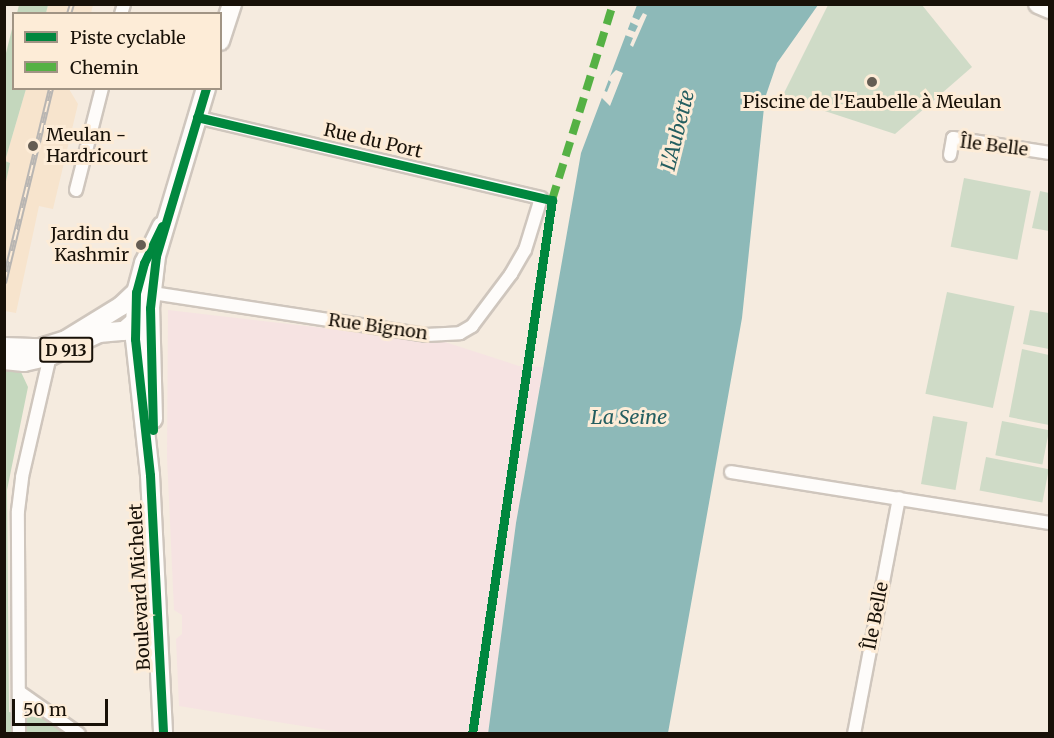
<!DOCTYPE html>
<meta charset="utf-8">
<style>
body{margin:0}
#map{position:relative;width:1054px;height:738px;overflow:hidden;background:#f5ebdf;font-family:Merriweather,serif}
div>[style]{position:absolute}
.built>*{inset:0;background:#f7e4cd}
.industrial>*{inset:0;background:#f6e3e2}
.green>*{inset:0;background:#cfdbc7;transform-origin:0 0}
.forest>*{inset:0;background:#c4d7bd}
.water>*{inset:0;background:#8db9b8}
.pier>*{inset:0;background:#f5ebdf}
.roads{filter:drop-shadow(2px 0 #cfc6bd) drop-shadow(-2px 0 #cfc6bd) drop-shadow(0 2px #cfc6bd) drop-shadow(0 -2px #cfc6bd)}
.minor>*{height:12px;margin:-6px;padding:0 6px;transform-origin:6px;border-radius:6px;background:#fefcfa}
.primary>*{height:18px;margin:-9px;padding:0 9px;transform-origin:9px;border-radius:9px;background:#fefcfa}
.rail>*{height:6px;margin-top:-3px;transform-origin:0;background:repeating-linear-gradient(90deg,#fdecd7 0 11px,#b8b5b2 0 22px);box-sizing:border-box;border-block:2px solid #b8b5b2}
.quiet>*{height:8px;margin-top:-4px;transform-origin:0;background:repeating-linear-gradient(90deg,#55b144 0 15px,transparent 0 23px)}
.cycleway>*{height:9px;margin:-4.5px;padding:0 4.5px;transform-origin:4.5px;border-radius:4.5px;background:#00873e}
.dots>*{width:16px;height:16px;translate:-50% -50%;box-sizing:border-box;border:3px solid #fdecd7;border-radius:50%}
span{translate:-50% -50%;white-space:nowrap;text-align:center;line-height:1.15;-webkit-text-stroke:6px #fdecd7;paint-order:stroke}
.shield-label span{padding:2px 4px;background:#fdecd7;border:2px solid;border-radius:4px;-webkit-text-stroke-width:0}
.shield-label{font-size:16px;color:#181108;font-weight:700}
.poi-label{font-size:18px;color:#181108}
.left{translate:0 -50%;text-align:left}
.right{translate:-100% -50%;text-align:right}
.street-label{font-size:18px;color:#181108}
.water-label{font-size:20px;color:#245e60;font-style:italic}
.frame{position:absolute;inset:0;border:6px solid #181108;pointer-events:none}
.legend{position:absolute;left:12px;top:12px;width:210px;height:78px;box-sizing:border-box;background:#fdecd7;border:2px solid #a19484;margin:0;padding:8px 10px;list-style:none;font-size:18px;color:#181108}
.legend li{display:flex;align-items:center;gap:12px;height:30px}
.legend b{width:30px;border:2px solid #a19484}
.scale{position:absolute;left:12px;top:699px;width:96px;height:27px;box-sizing:border-box;border:3px solid #181108;border-top:0;padding-left:8px;font-size:18px;line-height:21px;white-space:nowrap;color:#181108;-webkit-text-stroke:4px #fdecd7;paint-order:stroke}
</style>
<div id="map">
<div class="built">
<i style="clip-path:polygon(48px 5px,93px 5px,91px 13px,46px 14px)"></i>
<i style="clip-path:polygon(26px 89px,69px 89px,78px 104px,53px 209px,39px 206px,16px 313px,5px 311px,4px 186px,10px 163px,5px 161px)"></i>
</div>
<div class="industrial">
<i style="clip-path:polygon(168px 310px,445px 342px,519px 366px,543px 367px,516px 523px,488px 733px,346px 733px,179px 706px,176px 639px,182px 634px,182px 615px,174px 610px,167px 457px)"></i>
</div>
<div class="green">
<i style="clip-path:polygon(828px 5px,922px 5px,972px 67px,895px 134px,782px 97px)"></i>
<i style="left:964px;top:178px;width:68px;height:70px;rotate:11deg"></i>
<i style="clip-path:polygon(1040px 191px,1049px 193px,1049px 231px,1032px 228px)"></i>
<i style="left:947px;top:292px;width:69px;height:104px;rotate:12deg"></i>
<i style="clip-path:polygon(1030px 310px,1049px 313px,1049px 349px,1023px 344px)"></i>
<i style="clip-path:polygon(1022px 349px,1049px 355px,1049px 425px,1009px 417px)"></i>
<i style="left:933px;top:416px;width:35px;height:69px;rotate:10deg"></i>
<i style="left:1002px;top:421px;width:48px;height:35px;rotate:11deg"></i>
<i style="left:986px;top:457px;width:64px;height:34px;rotate:11deg"></i>
</div>
<div class="forest">
<i style="clip-path:polygon(19px 5px,19px 4px,48px 5px,46px 13px,17px 13px)"></i>
<i style="clip-path:polygon(13px 25px,14px 88px,26px 89px,5px 161px,10px 163px,5px 186px,5px 57px)"></i>
<i style="clip-path:polygon(4px 367px,21px 372px,28px 387px,7px 490px,9px 712px,49px 720px,65px 733px,5px 733px)"></i>
</div>
<div class="water">
<i style="clip-path:polygon(637px 5px,818px 5px,777px 63px,765px 98px,742px 318px,668px 733px,488px 734px,516px 523px,581px 153px)"></i>
</div>
<div class="pier">
<i style="clip-path:polygon(643px 13px,647px 15px,633px 47px,630px 45px,633px 38px,625px 35px,627px 29px,635px 32px,638px 26px,630px 22px,632px 17px,639px 20px)"></i>
<i style="clip-path:polygon(616px 70px,623px 73px,610px 106px,600px 96px,602px 90px,607px 92px,611px 82px,607px 79px)"></i>
</div>
<div class="roads">
<div class="minor">
<i style="left:121px;top:14px;width:10px;rotate:-73deg"></i>
<i style="left:950px;top:155px;width:17px;rotate:-80deg"></i>
<i style="left:953px;top:138px;width:98px;rotate:8.8deg"></i>
<i style="left:76px;top:190px;width:105px;rotate:-75.7deg"></i>
<i style="left:146px;top:292px;width:283px;rotate:8.7deg"></i>
<i style="left:426px;top:335px;width:34px;rotate:-3deg"></i>
<i style="left:460px;top:333px;width:14px;rotate:-30deg"></i>
<i style="left:472px;top:326px;width:65px;rotate:-53.1deg"></i>
<i style="left:511px;top:274px;width:28px;rotate:-60deg"></i>
<i style="left:525px;top:250px;width:54px;rotate:-72.9deg"></i>
<i style="left:541px;top:198px;width:353px;rotate:-166.8deg"></i>
<i style="left:731px;top:472px;width:323px;rotate:9.1deg"></i>
<i style="left:21px;top:693px;width:71px;rotate:35.3deg"></i>
<i style="left:19px;top:734px;width:223px;rotate:-90.3deg"></i>
<i style="left:18px;top:511px;width:34px;rotate:-83deg"></i>
<i style="left:22px;top:477px;width:129px;rotate:-77deg"></i>
<i style="left:854px;top:734px;width:240px;rotate:-79.2deg"></i>
</div>
<div class="primary">
<i style="left:1038px;top:4px;width:13px;rotate:23deg"></i>
<i style="left:220px;top:41px;width:39px;rotate:-72deg"></i>
<i style="left:162px;top:226px;width:41px;rotate:115.9deg"></i>
<i style="left:144px;top:263px;width:30px;rotate:105deg"></i>
<i style="left:136px;top:292px;width:47px;rotate:91.2deg"></i>
<i style="left:135px;top:339px;width:137px;rotate:83.7deg"></i>
<i style="left:150px;top:475px;width:259px;rotate:87.1deg"></i>
<i style="left:4px;top:347px;width:36px;rotate:2deg"></i>
<i style="left:40px;top:348px;width:27px;rotate:-17deg"></i>
<i style="left:66px;top:340px;width:65px;rotate:-31.7deg"></i>
<i style="left:121px;top:306px;width:21px;rotate:-43deg"></i>
<i style="left:4px;top:360px;width:20px;rotate:6deg"></i>
<i style="left:24px;top:362px;width:27px;rotate:-13deg"></i>
<i style="left:50px;top:356px;width:54px;rotate:-25.1deg"></i>
<i style="left:99px;top:333px;width:25px;rotate:-5deg"></i>
<i style="left:124px;top:331px;width:23px;rotate:-41deg"></i>
<i style="left:153px;top:419px;width:111px;rotate:-91.5deg"></i>
<i style="left:150px;top:308px;width:52px;rotate:-83.4deg"></i>
<i style="left:156px;top:256px;width:175px;rotate:-73.4deg"></i>
</div>
</div>
<div class="rail">
<i style="left:69px;top:14px;width:10px;rotate:-73deg"></i>
<i style="left:4px;top:283px;width:201px;rotate:-76.4deg"></i>
</div>
<div class="quiet">
<i style="left:552px;top:200px;width:205px;rotate:-72.7deg"></i>
</div>
<div class="cycleway">
<i style="left:197px;top:117px;width:365px;rotate:13.2deg"></i>
<i style="left:552px;top:200px;width:540px;rotate:98.52deg"></i>
<i style="left:162px;top:226px;width:41px;rotate:115.9deg"></i>
<i style="left:144px;top:263px;width:30px;rotate:105deg"></i>
<i style="left:136px;top:292px;width:47px;rotate:91.2deg"></i>
<i style="left:135px;top:339px;width:137px;rotate:83.7deg"></i>
<i style="left:150px;top:475px;width:259px;rotate:87.1deg"></i>
<i style="left:153px;top:430px;width:122px;rotate:-91.4deg"></i>
<i style="left:150px;top:308px;width:52px;rotate:-83.4deg"></i>
<i style="left:156px;top:256px;width:175px;rotate:-73.4deg"></i>
</div>
<div class="dots">
<i style="left:872px;top:82px;background:#655d53"></i>
<i style="left:33px;top:146px;background:#655d53"></i>
<i style="left:141px;top:245px;background:#655d53"></i>
</div>
<div class="shield-label">
<span style="left:66px;top:350px">D 913</span>
</div>
<div class="poi-label">
<span style="left:872px;top:102px">Piscine de l'Eaubelle à Meulan</span>
<span class="left" style="left:46px;top:146px">Meulan -<br>Hardricourt</span>
<span class="right" style="left:129px;top:245px">Jardin du<br>Kashmir</span>
</div>
<div class="street-label">
<span style="left:373px;top:141px;rotate:13deg">Rue du Port</span>
<span style="left:994px;top:146px;rotate:7deg">Île Belle</span>
<span style="left:378px;top:327px;rotate:8deg">Rue Bignon</span>
<span style="left:140px;top:587px;rotate:-93deg">Boulevard Michelet</span>
<span style="left:876px;top:616px;rotate:-79deg">Île Belle</span>
</div>
<div class="water-label">
<span style="left:677px;top:130px;rotate:-76deg">L'Aubette</span>
<span style="left:629px;top:416px">La Seine</span>
</div>
<div class="frame"></div>
<ul class="legend">
<li><b style="height:8px;background:#00873e"></b>Piste cyclable</li>
<li><b style="height:8px;background:#55b144"></b>Chemin</li>
</ul>
<div class="scale">50 m</div>
</div>
